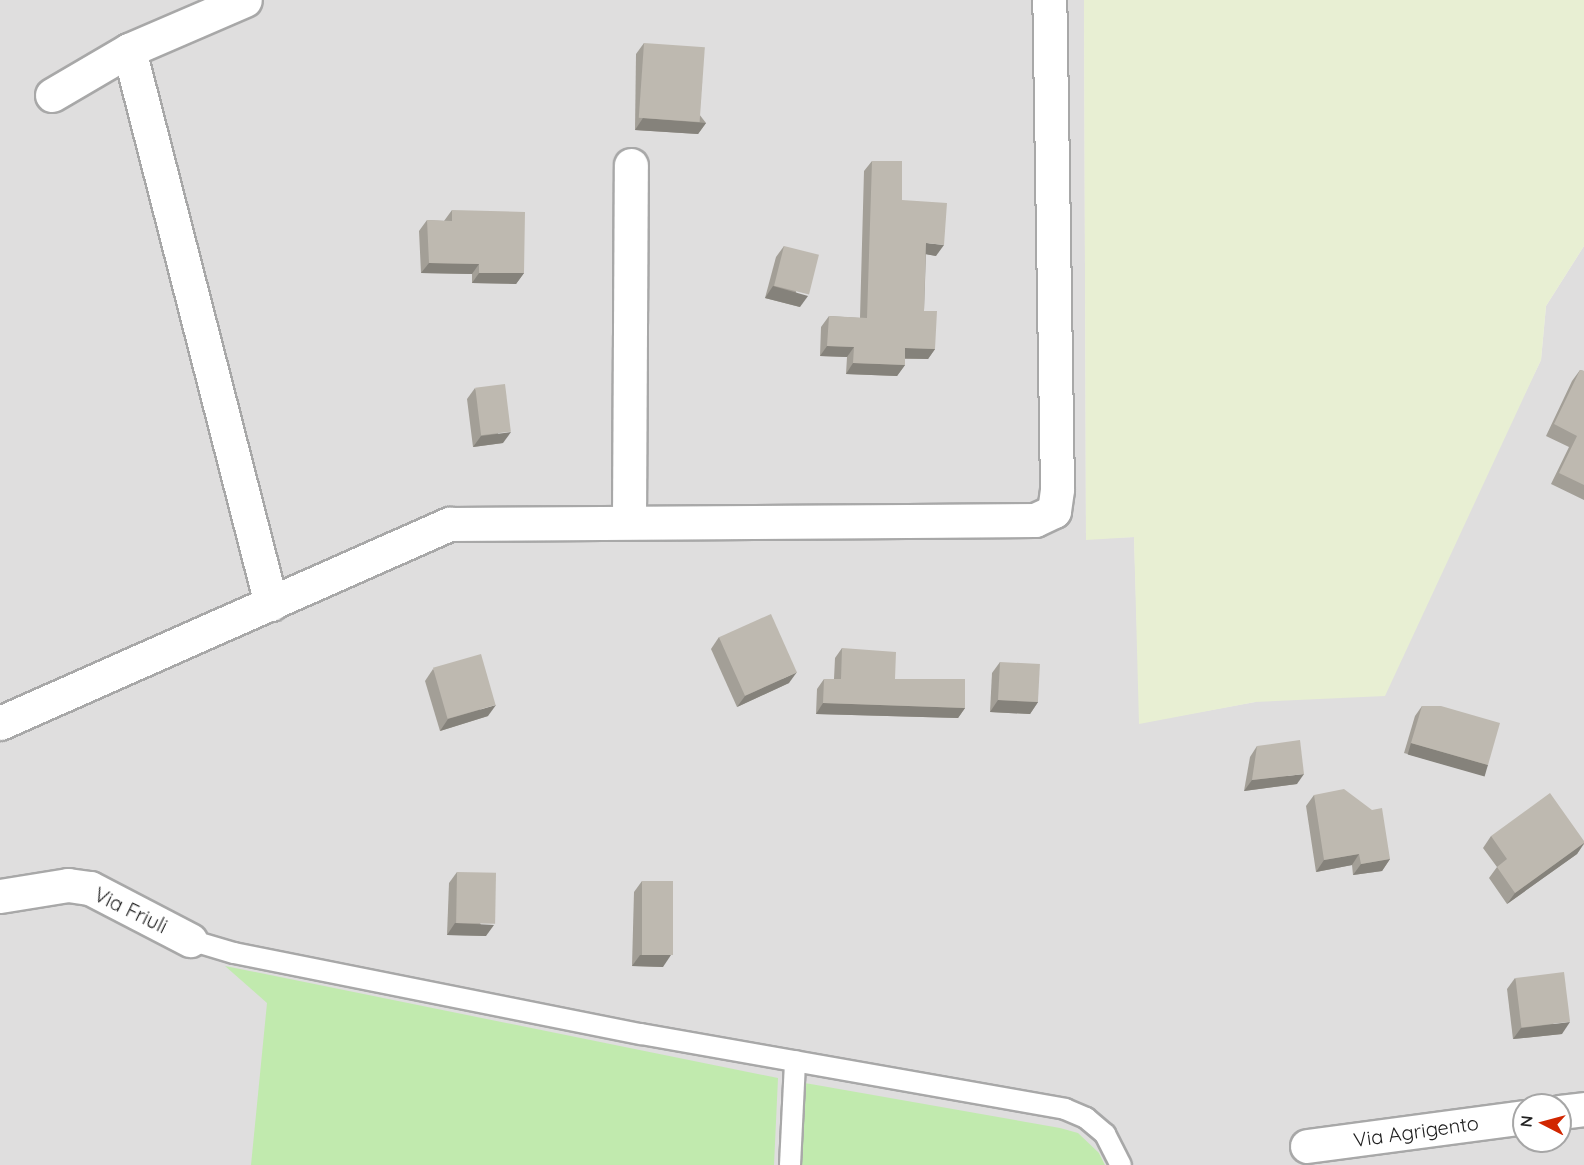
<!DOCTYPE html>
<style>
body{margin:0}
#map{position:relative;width:1584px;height:1165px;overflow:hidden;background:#f1f0e7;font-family:Quicksand,sans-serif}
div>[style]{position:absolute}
.residential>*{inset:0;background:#dfdede}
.farmland>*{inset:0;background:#e8efd3}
.grass>*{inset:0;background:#c1eaae}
.roads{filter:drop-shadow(2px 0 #a8a8a8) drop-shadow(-2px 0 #a8a8a8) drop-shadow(0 2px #a8a8a8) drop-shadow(0 -2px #a8a8a8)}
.service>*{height:20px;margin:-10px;padding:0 10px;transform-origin:10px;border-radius:10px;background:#fff}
.minor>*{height:33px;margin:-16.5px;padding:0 16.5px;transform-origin:16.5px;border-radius:16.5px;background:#fff}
.wall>*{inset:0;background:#a39f97}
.shaded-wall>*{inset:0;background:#85827b;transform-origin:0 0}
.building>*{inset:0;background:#beb9b0;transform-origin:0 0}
span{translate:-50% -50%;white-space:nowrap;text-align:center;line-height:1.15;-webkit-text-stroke:4.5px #fff;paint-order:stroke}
.street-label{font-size:20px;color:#212121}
.north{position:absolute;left:1512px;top:1093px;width:60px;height:60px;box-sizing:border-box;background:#fff;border:2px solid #a6a6a6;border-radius:50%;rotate:276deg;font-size:16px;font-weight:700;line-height:24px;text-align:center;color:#212121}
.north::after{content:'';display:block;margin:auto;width:21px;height:27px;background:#d12600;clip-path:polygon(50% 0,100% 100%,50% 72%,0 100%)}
</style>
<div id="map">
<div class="residential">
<i style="clip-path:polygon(evenodd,0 0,1084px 0,1086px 539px,1134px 537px,1140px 723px,1255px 702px,1470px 507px,1541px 360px,1546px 306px,1584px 246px,1584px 1165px,1105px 1165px,1099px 1153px,805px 1083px,801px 1165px,0 1165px,0 0,1524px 1105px,1560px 1105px,1560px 1141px,1524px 1141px,1524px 1105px)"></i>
</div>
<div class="farmland">
<i style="clip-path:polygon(1084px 0,1584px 0,1584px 246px,1546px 306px,1541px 360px,1385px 696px,1255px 702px,1139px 724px,1134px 537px,1086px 540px)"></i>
</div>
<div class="grass">
<i style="clip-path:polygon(225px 966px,778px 1078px,774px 1165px,251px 1165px,267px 1003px)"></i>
<i style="clip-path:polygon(805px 1083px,1060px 1128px,1078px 1133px,1099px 1153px,1105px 1165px,801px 1165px)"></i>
</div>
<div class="roads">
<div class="service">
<i style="left:190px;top:940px;width:46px;rotate:16.5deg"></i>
<i style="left:234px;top:953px;width:415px;rotate:11.3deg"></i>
<i style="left:641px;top:1034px;width:431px;rotate:10deg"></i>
<i style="left:1065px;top:1109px;width:23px;rotate:23deg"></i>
<i style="left:1086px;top:1118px;width:25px;rotate:40deg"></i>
<i style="left:1105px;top:1134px;width:35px;rotate:63deg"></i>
<i style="left:790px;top:1165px;width:104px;rotate:-87.2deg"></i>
</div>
<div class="minor">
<i style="left:129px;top:50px;width:572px;rotate:75.62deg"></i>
<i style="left:52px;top:95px;width:89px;rotate:-30.3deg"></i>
<i style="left:129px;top:50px;width:126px;rotate:-23.3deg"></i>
<i style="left:629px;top:521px;width:356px;rotate:-89.7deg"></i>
<i style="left:0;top:723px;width:492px;rotate:-23.9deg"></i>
<i style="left:450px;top:524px;width:585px;rotate:-0.39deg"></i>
<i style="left:1035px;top:520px;width:21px;rotate:-25deg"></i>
<i style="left:1054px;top:511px;width:22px;rotate:-82deg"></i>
<i style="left:1057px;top:489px;width:489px;rotate:-90.9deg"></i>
<i style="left:0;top:896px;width:69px;rotate:-9.2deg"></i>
<i style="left:68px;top:885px;width:22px;rotate:8deg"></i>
<i style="left:90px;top:888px;width:113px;rotate:27.5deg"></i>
<i style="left:1560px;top:1112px;width:24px;rotate:-7deg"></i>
<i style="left:1307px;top:1146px;width:219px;rotate:-7.6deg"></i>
</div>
</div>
<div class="wall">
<i style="clip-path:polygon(644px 43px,706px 123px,698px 134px,635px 130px,636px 54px)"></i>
<i style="clip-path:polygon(872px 161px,902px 200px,936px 256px,926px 254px,924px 311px,935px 349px,928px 359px,905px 359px,905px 365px,897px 376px,846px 374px,847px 357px,820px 356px,821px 327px,829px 316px,860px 318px,864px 171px)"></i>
<i style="clip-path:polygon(452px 210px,524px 273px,516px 284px,472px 283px,472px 274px,421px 273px,419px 231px,427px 220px,444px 221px)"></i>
<i style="clip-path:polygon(784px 246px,800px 307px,765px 298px,776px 257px)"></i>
<i style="clip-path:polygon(1580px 370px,1584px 371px,1584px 500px,1551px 484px,1569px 447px,1546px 436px,1572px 381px)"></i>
<i style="clip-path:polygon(475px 388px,503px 443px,473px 447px,467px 399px)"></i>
<i style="clip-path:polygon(719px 637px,789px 683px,737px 707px,711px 649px)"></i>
<i style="clip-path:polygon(842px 648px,895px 679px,965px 708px,958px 718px,816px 714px,817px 689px,824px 679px,834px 679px,835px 658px)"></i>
<i style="clip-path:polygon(1000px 662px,1038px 702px,1030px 714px,990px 712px,992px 673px)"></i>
<i style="clip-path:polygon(433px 669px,488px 716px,440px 731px,425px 681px)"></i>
<i style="clip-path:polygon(1422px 706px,1488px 765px,1482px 775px,1404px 753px,1415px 716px)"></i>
<i style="clip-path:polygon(1257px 746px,1297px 784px,1244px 791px,1250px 757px)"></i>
<i style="clip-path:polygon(1314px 795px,1390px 859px,1382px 871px,1353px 875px,1352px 865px,1316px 872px,1306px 806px)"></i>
<i style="clip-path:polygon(1491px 836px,1584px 841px,1584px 844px,1577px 854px,1507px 904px,1489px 878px,1497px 867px,1483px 848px)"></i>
<i style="clip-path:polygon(457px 872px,486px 936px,447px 935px,449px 883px)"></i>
<i style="clip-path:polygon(642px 881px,663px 967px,632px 966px,634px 892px)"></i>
<i style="clip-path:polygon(1515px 978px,1562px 1034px,1513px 1039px,1507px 989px)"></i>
</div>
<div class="shaded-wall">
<i style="clip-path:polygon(643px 118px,706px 123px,698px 134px,635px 130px)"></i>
<i style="clip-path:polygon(926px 243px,944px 245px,936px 256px,919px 253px)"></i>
<i style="clip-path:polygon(429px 263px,479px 264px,472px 274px,421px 273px)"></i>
<i style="clip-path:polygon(479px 273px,524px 273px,516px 284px,472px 283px)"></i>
<i style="clip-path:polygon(773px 286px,808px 296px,800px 307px,765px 298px)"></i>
<i style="clip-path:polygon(827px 346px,854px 347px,847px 357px,820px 356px)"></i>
<i style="clip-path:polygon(905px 348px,935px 349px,928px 359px,898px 358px)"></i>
<i style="clip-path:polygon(853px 363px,905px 365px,897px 376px,846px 374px)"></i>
<i style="clip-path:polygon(511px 432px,503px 443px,473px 447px,481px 436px)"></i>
<i style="clip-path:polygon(797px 672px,789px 683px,737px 707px,745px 696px)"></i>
<i style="clip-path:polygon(998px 700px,1038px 702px,1030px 714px,990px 712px)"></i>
<i style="clip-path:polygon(823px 703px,965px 708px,958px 718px,816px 714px)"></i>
<i style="clip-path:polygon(496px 705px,488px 716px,440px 731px,448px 719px)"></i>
<i style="left:1411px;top:743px;width:80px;height:12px;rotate:16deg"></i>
<i style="clip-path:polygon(1304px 774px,1297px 784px,1244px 791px,1252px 780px)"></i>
<i style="clip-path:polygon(1584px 843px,1577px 854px,1507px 904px,1515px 893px)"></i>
<i style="clip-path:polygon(1359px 854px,1352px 865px,1316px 872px,1324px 860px)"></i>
<i style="clip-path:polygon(1390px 859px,1382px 871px,1353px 875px,1361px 864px)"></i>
<i style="clip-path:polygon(455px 923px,494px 925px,486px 936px,447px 935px)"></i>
<i style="clip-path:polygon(640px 955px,671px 955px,663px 967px,632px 966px)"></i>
<i style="clip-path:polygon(1570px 1022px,1562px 1034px,1513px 1039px,1521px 1028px)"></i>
</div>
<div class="building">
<i style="left:644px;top:43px;width:61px;height:75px;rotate:4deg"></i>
<i style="clip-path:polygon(872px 161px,902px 161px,902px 200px,947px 203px,944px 245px,926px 243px,924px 311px,937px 311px,935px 349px,905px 348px,905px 365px,853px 363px,854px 347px,827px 346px,829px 316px,867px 318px)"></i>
<i style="clip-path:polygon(452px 210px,525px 212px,524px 273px,479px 273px,479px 264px,429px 263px,427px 220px,452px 221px)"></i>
<i style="left:784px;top:246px;width:36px;height:41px;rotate:14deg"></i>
<i style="clip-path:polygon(1580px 370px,1584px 371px,1584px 485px,1559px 473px,1577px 436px,1554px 424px)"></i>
<i style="left:505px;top:384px;width:48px;height:30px;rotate:83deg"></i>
<i style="left:771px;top:614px;width:64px;height:57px;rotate:66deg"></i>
<i style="clip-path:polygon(842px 648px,896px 652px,895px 679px,965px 679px,965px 708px,823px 703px,824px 679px,841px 679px)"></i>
<i style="left:481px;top:654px;width:53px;height:50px;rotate:74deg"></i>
<i style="left:1000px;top:662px;width:40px;height:38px;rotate:3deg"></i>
<i style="clip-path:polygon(1422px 706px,1441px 706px,1500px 723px,1488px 765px,1411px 743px)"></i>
<i style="clip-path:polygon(1300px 740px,1304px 774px,1252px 780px,1257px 746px)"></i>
<i style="clip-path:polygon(1344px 789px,1372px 810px,1382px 808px,1390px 859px,1361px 864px,1359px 854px,1324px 860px,1314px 795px)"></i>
<i style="clip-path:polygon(1550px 793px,1584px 841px,1584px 843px,1515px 893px,1497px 867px,1507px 859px,1491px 836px)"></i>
<i style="left:457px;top:872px;width:39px;height:51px;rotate:1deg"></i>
<i style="left:642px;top:881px;width:31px;height:74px"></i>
<i style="left:1564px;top:972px;width:50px;height:49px;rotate:83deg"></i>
</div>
<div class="street-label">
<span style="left:131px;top:910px;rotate:26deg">Via Friuli</span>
<span style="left:1416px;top:1131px;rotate:-8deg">Via Agrigento</span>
</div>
<div class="north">N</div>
</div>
